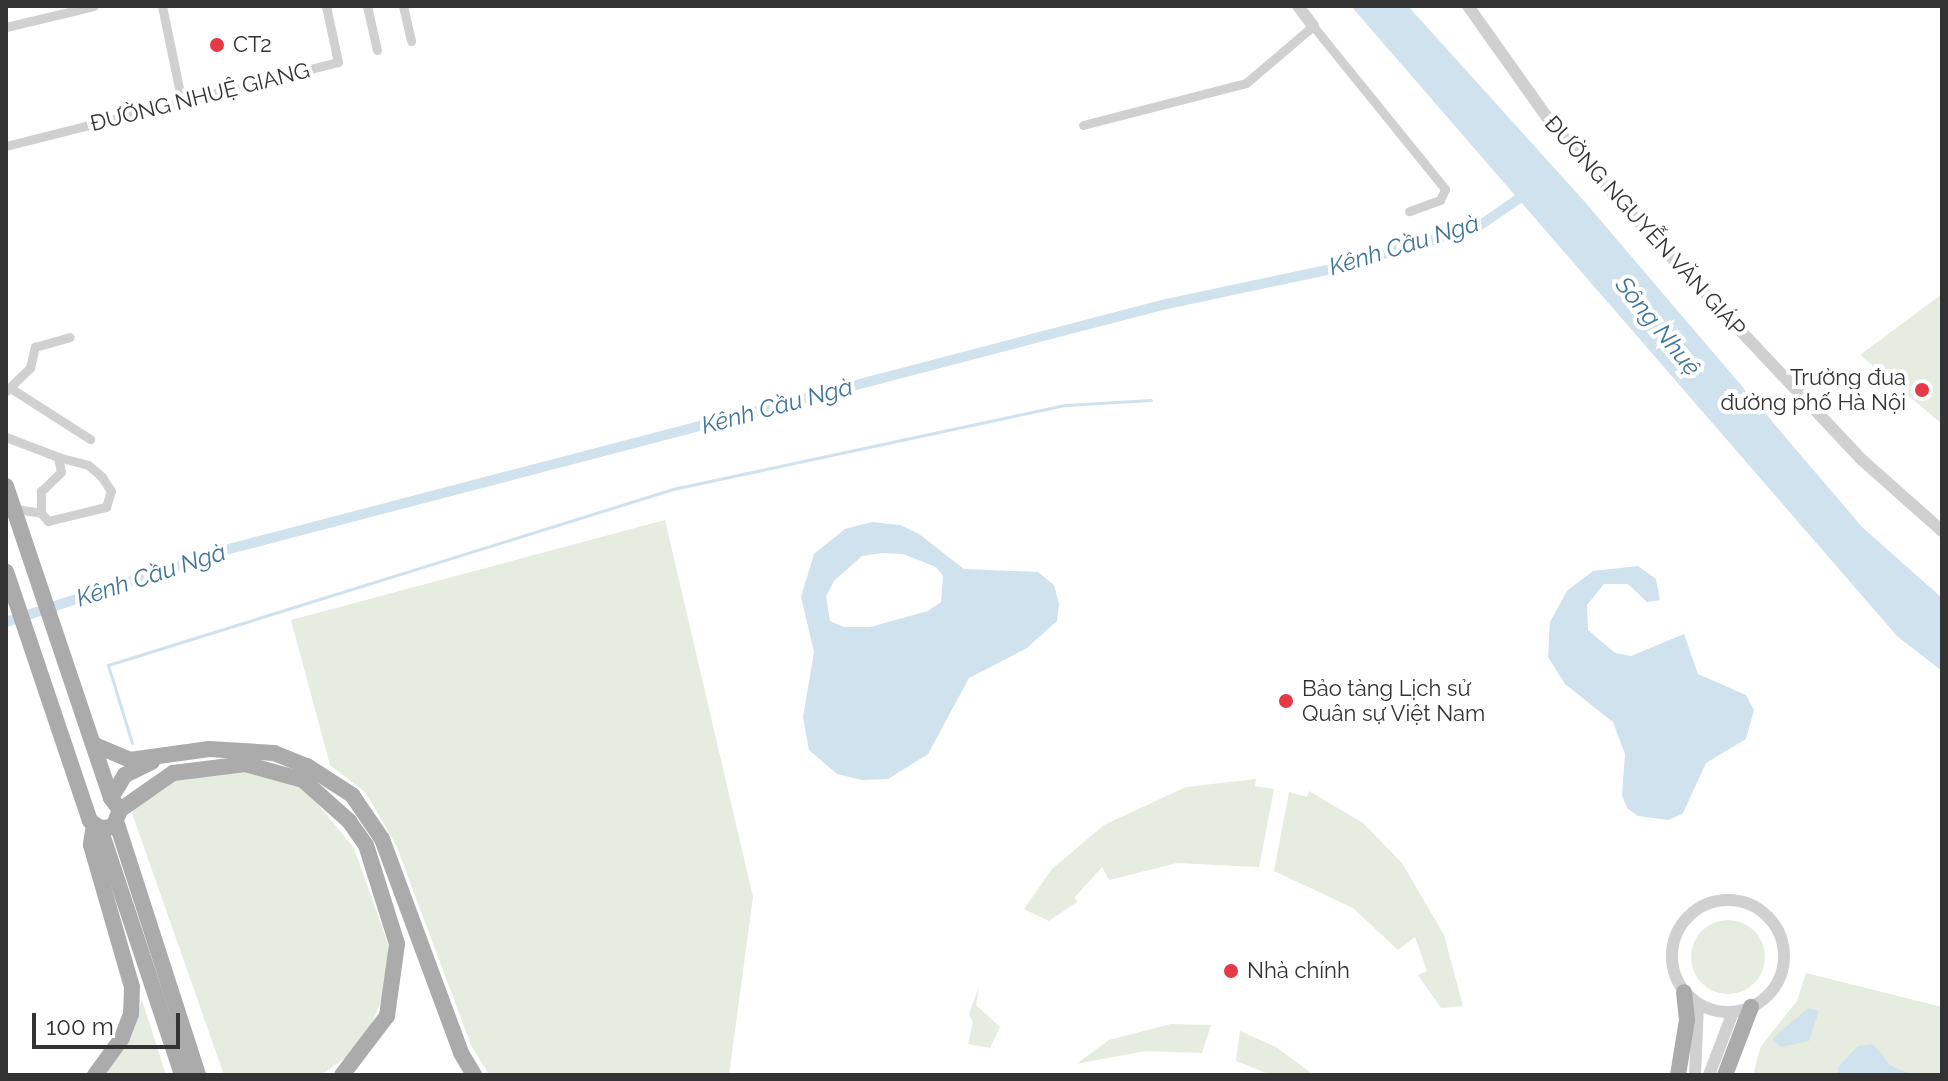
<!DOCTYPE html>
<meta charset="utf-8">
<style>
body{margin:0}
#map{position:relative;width:1948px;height:1081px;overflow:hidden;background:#fff;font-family:Raleway,sans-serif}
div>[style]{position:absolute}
.green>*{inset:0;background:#e6ecdf}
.round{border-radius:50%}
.water>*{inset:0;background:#cfe2ee}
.stream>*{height:3px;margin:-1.5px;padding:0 1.5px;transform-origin:1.5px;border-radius:1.5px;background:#cfe2ee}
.canal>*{height:10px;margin:-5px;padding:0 5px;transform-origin:5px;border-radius:5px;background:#cfe2ee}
.minor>*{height:9px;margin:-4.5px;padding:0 4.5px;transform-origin:4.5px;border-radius:4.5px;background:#d0d0d0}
.tertiary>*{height:12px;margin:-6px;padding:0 6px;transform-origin:6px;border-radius:6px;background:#d0d0d0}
.tertiary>.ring{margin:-6px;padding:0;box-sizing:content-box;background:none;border:12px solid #d0d0d0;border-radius:50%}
.primary>*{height:16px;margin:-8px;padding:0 8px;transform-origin:8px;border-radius:8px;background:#ababab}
.dots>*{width:22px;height:22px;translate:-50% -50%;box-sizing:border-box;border:4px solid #fff;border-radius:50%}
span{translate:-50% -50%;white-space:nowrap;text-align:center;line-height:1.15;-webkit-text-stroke:8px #fff;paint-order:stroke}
.poi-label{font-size:22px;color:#333}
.left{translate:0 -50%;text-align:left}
.right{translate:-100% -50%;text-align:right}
.street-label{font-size:22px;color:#333}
.water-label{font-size:24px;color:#3f7597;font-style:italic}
.frame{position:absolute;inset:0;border:8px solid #333;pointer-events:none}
.scale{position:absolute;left:32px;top:1013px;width:148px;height:36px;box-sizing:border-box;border:4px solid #333;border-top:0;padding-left:10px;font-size:24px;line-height:28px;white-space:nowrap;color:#333;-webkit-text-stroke:6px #fff;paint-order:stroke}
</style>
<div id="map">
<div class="green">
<i style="clip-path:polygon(1942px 294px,1942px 424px,1860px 355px)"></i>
<i style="clip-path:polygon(665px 520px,753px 897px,729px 1075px,489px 1075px,471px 1045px,396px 845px,366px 793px,330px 765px,291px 620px)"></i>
<i style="clip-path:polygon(250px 771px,306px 790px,354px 848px,388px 944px,388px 986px,361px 1047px,321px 1075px,224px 1075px,132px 813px,139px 799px,187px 774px)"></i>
<i style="clip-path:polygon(1256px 779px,1255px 786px,1274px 789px,1259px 867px,1177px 863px,1109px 880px,1102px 867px,1075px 897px,1077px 902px,1049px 921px,1024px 909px,1052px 869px,1104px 825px,1186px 787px)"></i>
<i style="clip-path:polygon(1309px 791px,1363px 823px,1402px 863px,1444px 935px,1463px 1006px,1441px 1008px,1418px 975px,1427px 971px,1415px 937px,1398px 950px,1353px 908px,1274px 871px,1289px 792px,1307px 797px)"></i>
<i class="round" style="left:1691px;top:920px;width:74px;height:74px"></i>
<i style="clip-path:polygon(1806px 973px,1942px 1007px,1942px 1075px,1753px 1075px,1761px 1046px,1797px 1001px)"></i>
<i style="clip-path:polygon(979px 986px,976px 1005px,1000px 1027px,990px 1048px,968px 1044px,973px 1022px,969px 1014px)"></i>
<i style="clip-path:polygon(142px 1000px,166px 1075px,104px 1075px,128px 1039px)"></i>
<i style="clip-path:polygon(1171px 1024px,1211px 1025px,1202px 1053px,1145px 1051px,1076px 1064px,1109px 1040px)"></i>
<i style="clip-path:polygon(1240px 1031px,1276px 1047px,1314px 1075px,1271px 1075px,1236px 1061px)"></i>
</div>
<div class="water">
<i style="clip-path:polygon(1351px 6px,1408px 6px,1584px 201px,1862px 527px,1942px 598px,1942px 671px,1897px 636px)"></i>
<i style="clip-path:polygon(evenodd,872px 522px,900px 525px,919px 534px,964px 569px,1038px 572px,1054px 585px,1059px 604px,1057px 621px,1027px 648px,969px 678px,928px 754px,888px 779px,862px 780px,837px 774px,809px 750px,803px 717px,814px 652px,801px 597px,814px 554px,845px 529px,872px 522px,882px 553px,903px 554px,936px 567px,943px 576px,941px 602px,928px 611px,870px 627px,844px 627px,830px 621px,826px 596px,834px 581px,862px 556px,882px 553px)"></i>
<i style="clip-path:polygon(1638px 566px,1656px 579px,1660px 600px,1647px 602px,1628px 584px,1604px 584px,1587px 605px,1588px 630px,1615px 653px,1631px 656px,1684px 634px,1698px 674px,1746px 695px,1754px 710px,1746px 739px,1706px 763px,1683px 813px,1669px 820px,1638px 816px,1627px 808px,1622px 795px,1625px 754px,1613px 722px,1565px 684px,1548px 657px,1550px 622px,1567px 591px,1593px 571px)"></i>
<i style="clip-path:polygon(1808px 1008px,1819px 1011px,1809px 1041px,1781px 1047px,1772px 1039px)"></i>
<i style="clip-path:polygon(1873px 1044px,1890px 1065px,1912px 1075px,1838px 1075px,1838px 1067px,1858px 1046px)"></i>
</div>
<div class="stream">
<i style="left:132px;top:743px;width:82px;rotate:-107.1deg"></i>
<i style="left:108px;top:665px;width:592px;rotate:-17.3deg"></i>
<i style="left:673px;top:489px;width:402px;rotate:-12.1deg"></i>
<i style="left:1066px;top:405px;width:85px;rotate:-3.4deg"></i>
</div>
<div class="canal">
<i style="left:6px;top:622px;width:239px;rotate:-18.1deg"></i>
<i style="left:233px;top:548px;width:960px;rotate:-14.66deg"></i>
<i style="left:1162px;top:305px;width:178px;rotate:-12deg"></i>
<i style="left:1336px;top:268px;width:149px;rotate:-16.4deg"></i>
<i style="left:1479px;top:226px;width:58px;rotate:-34.5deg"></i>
</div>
<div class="minor">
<i style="left:162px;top:6px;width:99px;rotate:78.3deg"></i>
<i style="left:367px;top:6px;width:45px;rotate:77.2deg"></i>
<i style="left:403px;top:6px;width:36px;rotate:77deg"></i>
<i style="left:6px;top:27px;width:90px;rotate:-13.4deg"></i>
<i style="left:1083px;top:125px;width:168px;rotate:-14.4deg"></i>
<i style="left:1246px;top:83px;width:88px;rotate:-40.4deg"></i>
<i style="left:1313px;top:26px;width:210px;rotate:51deg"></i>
<i style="left:1445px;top:189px;width:12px;rotate:114deg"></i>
<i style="left:1440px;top:200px;width:33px;rotate:160deg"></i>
<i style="left:6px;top:146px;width:342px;rotate:-14.2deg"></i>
<i style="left:338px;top:62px;width:57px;rotate:-102.1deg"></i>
<i style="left:12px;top:389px;width:93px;rotate:32.7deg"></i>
<i style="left:6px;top:391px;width:33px;rotate:-44deg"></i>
<i style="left:30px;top:368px;width:22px;rotate:-77deg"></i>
<i style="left:35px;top:347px;width:36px;rotate:-16deg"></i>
<i style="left:6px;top:437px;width:56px;rotate:21deg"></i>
<i style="left:58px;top:457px;width:15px;rotate:79deg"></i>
<i style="left:61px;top:472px;width:28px;rotate:136deg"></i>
<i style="left:41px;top:491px;width:22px;rotate:90deg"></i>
<i style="left:41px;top:513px;width:11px;rotate:49deg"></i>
<i style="left:48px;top:521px;width:60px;rotate:-13.6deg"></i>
<i style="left:106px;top:507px;width:17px;rotate:-73deg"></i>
<i style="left:111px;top:491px;width:17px;rotate:-123deg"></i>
<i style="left:102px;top:477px;width:18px;rotate:-139deg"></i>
<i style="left:88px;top:465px;width:31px;rotate:-165deg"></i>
<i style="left:16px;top:509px;width:25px;rotate:9deg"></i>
</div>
<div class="tertiary">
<i style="left:1298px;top:6px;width:25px;rotate:53deg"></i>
<i style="left:1468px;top:6px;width:143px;rotate:54.6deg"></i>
<i style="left:1551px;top:123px;width:120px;rotate:48.7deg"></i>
<i style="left:1630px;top:213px;width:337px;rotate:46.8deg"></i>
<i style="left:1861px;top:459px;width:108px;rotate:41.6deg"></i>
<i class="ring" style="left:1672px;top:900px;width:100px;height:100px"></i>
<i style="left:1695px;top:1075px;width:71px;rotate:-87.6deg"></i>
<i style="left:1709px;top:1075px;width:67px;rotate:-69.1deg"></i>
</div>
<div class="primary">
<i style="left:6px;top:486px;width:329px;rotate:71.4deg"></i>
<i style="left:111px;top:798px;width:15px;rotate:53deg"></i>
<i style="left:120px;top:810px;width:18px;rotate:112deg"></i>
<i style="left:113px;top:827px;width:13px;rotate:176deg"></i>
<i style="left:100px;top:828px;width:12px;rotate:-145deg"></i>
<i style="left:90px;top:821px;width:263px;rotate:-108.6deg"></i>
<i style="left:95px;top:745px;width:38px;rotate:23deg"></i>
<i style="left:130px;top:760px;width:80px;rotate:-7.9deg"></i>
<i style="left:209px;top:749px;width:65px;rotate:3.5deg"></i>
<i style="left:274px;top:753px;width:35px;rotate:22deg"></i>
<i style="left:307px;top:766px;width:54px;rotate:32.8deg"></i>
<i style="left:352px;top:795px;width:53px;rotate:55.7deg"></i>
<i style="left:382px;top:839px;width:228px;rotate:69.7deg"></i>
<i style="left:461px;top:1053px;width:26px;rotate:59deg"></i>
<i style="left:111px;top:798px;width:27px;rotate:-59deg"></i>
<i style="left:125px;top:775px;width:30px;rotate:-26deg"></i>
<i style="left:120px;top:810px;width:65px;rotate:-34.9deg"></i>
<i style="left:173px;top:773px;width:73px;rotate:-7.1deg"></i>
<i style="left:245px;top:764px;width:60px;rotate:15.4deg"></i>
<i style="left:303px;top:780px;width:62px;rotate:41.7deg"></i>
<i style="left:349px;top:821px;width:29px;rotate:55deg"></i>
<i style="left:366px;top:845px;width:104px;rotate:72.6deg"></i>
<i style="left:397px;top:944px;width:73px;rotate:97.9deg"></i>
<i style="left:387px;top:1016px;width:74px;rotate:127.3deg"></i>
<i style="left:117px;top:824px;width:264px;rotate:72.1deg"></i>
<i style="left:94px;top:825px;width:20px;rotate:99deg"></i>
<i style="left:91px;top:845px;width:148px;rotate:73.9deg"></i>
<i style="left:132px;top:987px;width:27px;rotate:92deg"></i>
<i style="left:131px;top:1014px;width:26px;rotate:111deg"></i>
<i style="left:122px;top:1038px;width:46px;rotate:126.1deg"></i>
<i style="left:100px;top:828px;width:260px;rotate:71.6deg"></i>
<i style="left:1678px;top:1075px;width:56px;rotate:-80.7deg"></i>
<i style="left:1687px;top:1020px;width:28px;rotate:-96deg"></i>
<i style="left:1725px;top:1075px;width:73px;rotate:-69.1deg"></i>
</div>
<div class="dots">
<i style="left:217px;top:45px;background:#e63946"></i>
<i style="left:1922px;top:390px;background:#e63946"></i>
<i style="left:1286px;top:701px;background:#e63946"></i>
<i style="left:1231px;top:971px;background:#e63946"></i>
</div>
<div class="poi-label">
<span class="left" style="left:233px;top:45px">CT2</span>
<span class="right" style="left:1906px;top:390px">Trường đua<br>đường phố Hà Nội</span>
<span class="left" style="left:1302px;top:701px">Bảo tàng Lịch sử<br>Quân sự Việt Nam</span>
<span class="left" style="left:1247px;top:971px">Nhà chính</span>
</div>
<div class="street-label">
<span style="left:200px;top:97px;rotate:-14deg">ĐƯỜNG NHUỆ GIANG</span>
<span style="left:1645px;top:226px;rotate:48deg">ĐƯỜNG NGUYỄN VĂN GIÁP</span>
</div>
<div class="water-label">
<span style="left:1404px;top:245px;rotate:-17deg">Kênh Cầu Ngà</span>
<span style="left:1658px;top:326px;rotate:51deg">Sông Nhuệ</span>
<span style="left:777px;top:406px;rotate:-15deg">Kênh Cầu Ngà</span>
<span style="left:151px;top:575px;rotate:-18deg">Kênh Cầu Ngà</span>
</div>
<div class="frame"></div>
<div class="scale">100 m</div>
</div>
